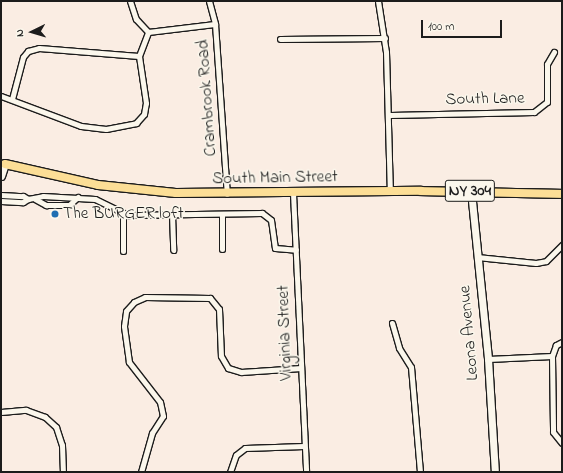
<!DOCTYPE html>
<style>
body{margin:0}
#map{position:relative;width:563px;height:473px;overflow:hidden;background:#faede3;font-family:"Indie Flower",sans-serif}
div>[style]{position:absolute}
.roads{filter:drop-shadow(1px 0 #1c1c1c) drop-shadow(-1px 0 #1c1c1c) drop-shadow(0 1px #1c1c1c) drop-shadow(0 -1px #1c1c1c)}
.street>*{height:5px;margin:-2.5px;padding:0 2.5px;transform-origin:2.5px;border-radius:2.5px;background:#fbf7ec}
.secondary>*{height:7px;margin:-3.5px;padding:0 3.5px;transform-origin:3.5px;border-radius:3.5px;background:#fbf7ec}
.primary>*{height:8px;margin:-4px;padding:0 4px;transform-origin:4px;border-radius:4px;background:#fcde96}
.dots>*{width:11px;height:11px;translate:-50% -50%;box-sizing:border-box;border:2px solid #fbf7ec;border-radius:50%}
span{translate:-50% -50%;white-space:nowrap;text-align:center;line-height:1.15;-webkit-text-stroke:3px #fbf7ec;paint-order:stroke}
.shield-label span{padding:1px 3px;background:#fbf7ec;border:1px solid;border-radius:3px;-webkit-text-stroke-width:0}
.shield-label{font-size:16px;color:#1c1c1c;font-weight:700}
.street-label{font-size:17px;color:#1c1c1c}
.poi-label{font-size:17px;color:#1c1c1c}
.left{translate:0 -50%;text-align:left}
.frame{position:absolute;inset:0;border:2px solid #1c1c1c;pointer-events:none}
.north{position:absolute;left:12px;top:12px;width:40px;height:40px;-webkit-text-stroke:3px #fbf7ec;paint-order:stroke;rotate:265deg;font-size:11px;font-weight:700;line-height:16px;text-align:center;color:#1c1c1c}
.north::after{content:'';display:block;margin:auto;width:14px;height:18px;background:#1c1c1c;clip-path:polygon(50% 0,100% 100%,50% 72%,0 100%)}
.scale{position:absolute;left:421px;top:20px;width:81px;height:18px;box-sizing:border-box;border:2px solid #1c1c1c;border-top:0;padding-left:5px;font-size:12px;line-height:14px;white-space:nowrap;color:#1c1c1c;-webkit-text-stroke:3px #fbf7ec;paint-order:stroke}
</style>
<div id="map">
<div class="roads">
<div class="street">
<i style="left:130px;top:1px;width:19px;rotate:72deg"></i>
<i style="left:136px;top:19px;width:18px;rotate:47deg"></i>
<i style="left:209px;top:1px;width:24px;rotate:75deg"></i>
<i style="left:215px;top:24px;width:170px;rotate:86deg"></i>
<i style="left:378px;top:1px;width:52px;rotate:81.1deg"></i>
<i style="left:386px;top:52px;width:139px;rotate:88.4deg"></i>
<i style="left:148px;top:32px;width:67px;rotate:-6.8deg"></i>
<i style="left:280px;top:39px;width:105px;rotate:-0.5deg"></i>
<i style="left:1px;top:96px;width:85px;rotate:20.6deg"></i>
<i style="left:81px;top:126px;width:25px;rotate:7deg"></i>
<i style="left:106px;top:129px;width:31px;rotate:-11deg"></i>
<i style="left:136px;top:123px;width:12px;rotate:-48deg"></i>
<i style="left:144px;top:114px;width:11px;rotate:-80deg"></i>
<i style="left:146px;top:103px;width:48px;rotate:-98.5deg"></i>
<i style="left:139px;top:56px;width:26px;rotate:-69deg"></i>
<i style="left:12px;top:99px;width:43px;rotate:-75.3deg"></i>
<i style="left:23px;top:57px;width:8px;rotate:-50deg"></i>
<i style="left:28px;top:51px;width:11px;rotate:-15deg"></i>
<i style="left:39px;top:48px;width:100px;rotate:4.6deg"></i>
<i style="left:390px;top:115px;width:144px;rotate:-1.2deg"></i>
<i style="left:534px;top:112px;width:16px;rotate:-38deg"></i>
<i style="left:547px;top:102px;width:38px;rotate:-90deg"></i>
<i style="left:547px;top:64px;width:14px;rotate:-60deg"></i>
<i style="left:293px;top:193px;width:279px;rotate:87.3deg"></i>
<i style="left:1px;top:195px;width:22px;rotate:3deg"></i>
<i style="left:23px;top:196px;width:6px;rotate:31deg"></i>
<i style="left:28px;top:199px;width:15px;rotate:-11deg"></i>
<i style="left:43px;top:196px;width:52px;rotate:3.3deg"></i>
<i style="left:95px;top:199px;width:37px;rotate:26deg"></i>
<i style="left:128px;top:215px;width:134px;rotate:-0.9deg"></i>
<i style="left:262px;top:213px;width:11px;rotate:38deg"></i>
<i style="left:271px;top:220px;width:28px;rotate:82deg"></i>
<i style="left:275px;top:248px;width:21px;rotate:5deg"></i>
<i style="left:35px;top:199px;width:13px;rotate:29deg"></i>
<i style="left:46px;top:205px;width:23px"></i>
<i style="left:69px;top:205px;width:12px;rotate:-42deg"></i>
<i style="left:1px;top:201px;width:22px;rotate:3deg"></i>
<i style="left:23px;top:202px;width:6px;rotate:-31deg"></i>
<i style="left:123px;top:214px;width:37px;rotate:90deg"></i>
<i style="left:172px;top:214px;width:36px;rotate:88deg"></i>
<i style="left:222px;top:214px;width:35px;rotate:90deg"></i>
<i style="left:477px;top:257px;width:59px;rotate:5.8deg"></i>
<i style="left:536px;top:263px;width:10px;rotate:-11deg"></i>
<i style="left:546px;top:261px;width:23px;rotate:-45deg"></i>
<i style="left:392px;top:323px;width:26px;rotate:74deg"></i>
<i style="left:399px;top:348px;width:22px;rotate:58deg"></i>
<i style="left:411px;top:367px;width:105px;rotate:85.1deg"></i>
<i style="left:562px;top:342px;width:7px;rotate:153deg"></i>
<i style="left:556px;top:345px;width:12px;rotate:110deg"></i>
<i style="left:552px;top:356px;width:76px;rotate:89.2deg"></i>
<i style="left:553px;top:432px;width:14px;rotate:51deg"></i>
<i style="left:488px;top:359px;width:64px;rotate:-2.7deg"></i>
<i style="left:1px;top:412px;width:25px;rotate:-5deg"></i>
<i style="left:26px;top:410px;width:20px;rotate:20deg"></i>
<i style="left:45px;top:417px;width:15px;rotate:42deg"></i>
<i style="left:56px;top:427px;width:19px;rotate:72deg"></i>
<i style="left:62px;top:445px;width:27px;rotate:88deg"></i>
<i style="left:141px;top:472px;width:41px;rotate:-74.2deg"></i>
<i style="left:152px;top:433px;width:20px;rotate:-57deg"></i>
<i style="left:163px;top:416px;width:14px;rotate:-102deg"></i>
<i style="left:160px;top:402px;width:51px;rotate:-127.8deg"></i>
<i style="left:129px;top:362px;width:36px;rotate:-98deg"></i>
<i style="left:124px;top:326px;width:15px;rotate:-82deg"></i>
<i style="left:126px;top:311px;width:12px;rotate:-48deg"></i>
<i style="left:134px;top:302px;width:12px;rotate:-24deg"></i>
<i style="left:145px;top:297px;width:65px;rotate:0.9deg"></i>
<i style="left:210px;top:298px;width:14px;rotate:51deg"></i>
<i style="left:219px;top:309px;width:47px;rotate:87.6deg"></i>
<i style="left:221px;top:356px;width:14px;rotate:60deg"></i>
<i style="left:228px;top:368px;width:14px;rotate:17deg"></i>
<i style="left:241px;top:372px;width:60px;rotate:-3.8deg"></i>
<i style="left:230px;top:472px;width:18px;rotate:-71deg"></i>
<i style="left:236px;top:455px;width:11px;rotate:-38deg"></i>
<i style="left:245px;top:448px;width:59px;rotate:-1.9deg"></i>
</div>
<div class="secondary">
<i style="left:1px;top:176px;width:13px;rotate:-72deg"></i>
<i style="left:471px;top:191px;width:169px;rotate:84.2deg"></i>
<i style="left:488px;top:359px;width:113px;rotate:86.5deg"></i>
</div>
<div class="primary">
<i style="left:5px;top:164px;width:95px;rotate:12.7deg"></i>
<i style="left:98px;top:185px;width:78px;rotate:5.9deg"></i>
<i style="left:176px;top:193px;width:245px;rotate:-0.5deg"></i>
<i style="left:421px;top:191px;width:141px;rotate:1.2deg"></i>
</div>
</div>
<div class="dots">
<i style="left:55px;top:214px;background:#1f6fb2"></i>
</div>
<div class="shield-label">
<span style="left:470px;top:191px">NY 304</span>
</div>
<div class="street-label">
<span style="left:207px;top:98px;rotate:-94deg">Crambrook Road</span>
<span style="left:485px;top:99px;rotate:-1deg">South Lane</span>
<span style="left:275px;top:178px;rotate:-1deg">South Main Street</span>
<span style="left:285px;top:333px;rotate:-92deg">Virginia Street</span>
<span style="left:469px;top:333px;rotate:-95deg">Leona Avenue</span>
</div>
<div class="poi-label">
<span class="left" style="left:63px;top:214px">The BURGER loft</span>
</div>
<div class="frame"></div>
<div class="north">N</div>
<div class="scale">100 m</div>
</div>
